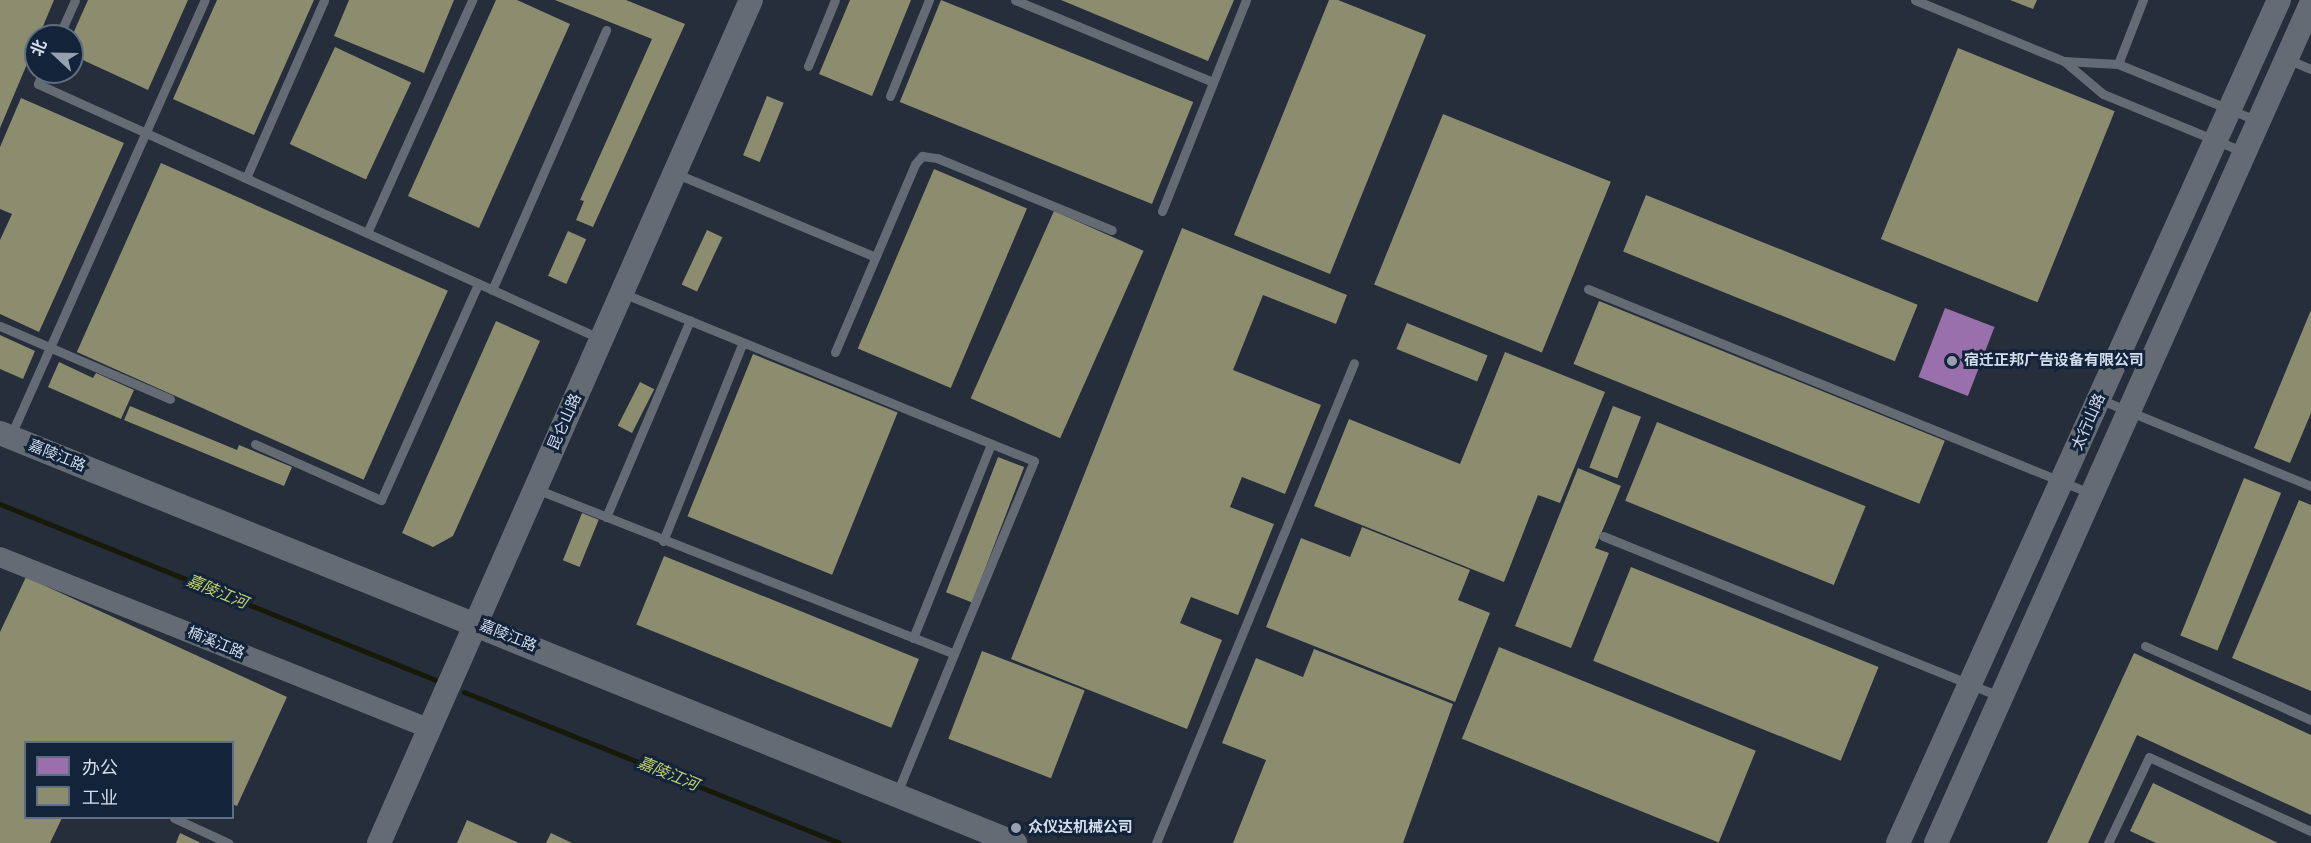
<!DOCTYPE html>
<meta charset="utf-8">
<style>
body{margin:0}
#map{position:relative;width:2311px;height:843px;overflow:hidden;background:#262e3b;font-family:Figtree,"Noto Sans SC",sans-serif}
div>[style]{position:absolute}
.offices>*{inset:0;background:#9970ab;transform-origin:0 0}
.industry>*{inset:0;background:#8c8c6e;transform-origin:0 0}
.stream>*{height:5px;margin:-2.5px;padding:0 2.5px;transform-origin:2.5px;border-radius:2.5px;background:#171a08}
.service>*{height:9px;margin:-4.5px;padding:0 4.5px;transform-origin:4.5px;border-radius:4.5px;background:#656b74}
.minor>*{height:20px;margin:-10px;padding:0 10px;transform-origin:10px;border-radius:10px;background:#656b74}
.tertiary>*{height:24px;margin:-12px;padding:0 12px;transform-origin:12px;border-radius:12px;background:#656b74}
.dots>*{width:16px;height:16px;translate:-50% -50%;box-sizing:border-box;border:3px solid #132339;border-radius:50%}
span{translate:-50% -50%;white-space:nowrap;text-align:center;line-height:1.15;-webkit-text-stroke:6px #132339;paint-order:stroke}
.poi-label{font-size:15px;color:#d3deed;font-weight:700}
.left{translate:0 -50%;text-align:left}
.street-label{font-size:15px;color:#d3deed}
.water-label{font-size:16px;color:#bfd06c;font-style:italic}
.legend{position:absolute;left:24px;top:741px;width:210px;height:78px;box-sizing:border-box;background:#132339;border:2px solid #606e81;margin:0;padding:8px 10px;list-style:none;font-size:18px;color:#d3deed}
.legend li{display:flex;align-items:center;gap:12px;height:30px}
.legend b{width:30px;border:2px solid #606e81}
.north{position:absolute;left:24px;top:24px;width:60px;height:60px;box-sizing:border-box;background:#132339;border:2px solid #606e81;border-radius:50%;rotate:292deg;font-size:16px;font-weight:700;line-height:24px;text-align:center;color:#d3deed}
.north::after{content:'';display:block;margin:auto;width:21px;height:27px;background:#96a0af;clip-path:polygon(50% 0,100% 100%,50% 72%,0 100%)}
</style>
<div id="map">
<div class="offices">
<i style="left:1945px;top:308px;width:53px;height:74px;rotate:21deg"></i>
</div>
<div class="industry">
<i style="clip-path:polygon(0 0,54px 0,0 128px)"></i>
<i style="clip-path:polygon(88px 0,188px 0,148px 90px,72px 55px,72px 36px)"></i>
<i style="clip-path:polygon(217px 0,314px 0,254px 135px,173px 99px)"></i>
<i style="clip-path:polygon(349px 0,454px 0,424px 73px,334px 36px)"></i>
<i style="clip-path:polygon(496px 0,517px 0,570px 24px,479px 228px,408px 196px)"></i>
<i style="clip-path:polygon(555px 0,626px 0,685px 24px,593px 227px,576px 220px,584px 201px,580px 200px,652px 39px)"></i>
<i style="clip-path:polygon(850px 0,911px 0,872px 96px,819px 74px)"></i>
<i style="left:941px;top:0;width:272px;height:110px;rotate:22deg"></i>
<i style="clip-path:polygon(1061px 0,1234px 0,1208px 61px)"></i>
<i style="clip-path:polygon(1329px 0,1338px 0,1426px 35px,1330px 274px,1234px 235px)"></i>
<i style="clip-path:polygon(2010px 0,2037px 0,2033px 9px)"></i>
<i style="left:335px;top:47px;width:84px;height:107px;rotate:25deg"></i>
<i style="left:1958px;top:48px;width:169px;height:206px;rotate:22deg"></i>
<i style="left:767px;top:96px;width:18px;height:64px;rotate:22deg"></i>
<i style="clip-path:polygon(21px 98px,124px 143px,39px 332px,0 314px,0 240px,12px 214px,0 209px,0 147px)"></i>
<i style="left:1443px;top:114px;width:181px;height:184px;rotate:22deg"></i>
<i style="left:161px;top:163px;width:314px;height:207px;rotate:24deg"></i>
<i style="left:934px;top:169px;width:101px;height:195px;rotate:23deg"></i>
<i style="left:1646px;top:195px;width:293px;height:61px;rotate:22deg"></i>
<i style="left:1054px;top:211px;width:98px;height:205px;rotate:24deg"></i>
<i style="clip-path:polygon(1182px 228px,1347px 295px,1336px 324px,1263px 295px,1233px 370px,1321px 405px,1285px 494px,1242px 477px,1230px 507px,1274px 524px,1238px 615px,1191px 597px,1180px 623px,1222px 640px,1187px 729px,1011px 659px)"></i>
<i style="left:707px;top:230px;width:17px;height:60px;rotate:25deg"></i>
<i style="left:568px;top:231px;width:20px;height:49px;rotate:24deg"></i>
<i style="left:1599px;top:301px;width:373px;height:68px;rotate:22deg"></i>
<i style="clip-path:polygon(2311px 310px,2311px 413px,2290px 463px,2254px 448px)"></i>
<i style="clip-path:polygon(496px 321px,540px 341px,453px 536px,433px 547px,402px 533px)"></i>
<i style="left:1407px;top:323px;width:87px;height:28px;rotate:22deg"></i>
<i style="clip-path:polygon(0 335px,35px 351px,23px 379px,0 369px)"></i>
<i style="clip-path:polygon(1505px 352px,1605px 392px,1560px 503px,1538px 495px,1504px 582px,1314px 506px,1349px 419px,1460px 464px)"></i>
<i style="left:753px;top:354px;width:156px;height:175px;rotate:22deg"></i>
<i style="clip-path:polygon(59px 362px,93px 378px,96px 373px,134px 390px,121px 419px,48px 387px)"></i>
<i style="left:640px;top:382px;width:16px;height:49px;rotate:27deg"></i>
<i style="clip-path:polygon(130px 406px,237px 450px,239px 445px,292px 467px,284px 486px,124px 420px)"></i>
<i style="left:1613px;top:406px;width:30px;height:66px;rotate:21deg"></i>
<i style="left:1657px;top:422px;width:225px;height:85px;rotate:22deg"></i>
<i style="left:998px;top:457px;width:28px;height:145px;rotate:21deg"></i>
<i style="clip-path:polygon(1578px 468px,1621px 486px,1595px 548px,1609px 553px,1571px 648px,1515px 626px)"></i>
<i style="left:2244px;top:478px;width:40px;height:170px;rotate:22deg"></i>
<i style="clip-path:polygon(2299px 500px,2311px 505px,2311px 691px,2232px 658px)"></i>
<i style="left:582px;top:513px;width:18px;height:51px;rotate:22deg"></i>
<i style="clip-path:polygon(1362px 527px,1470px 570px,1458px 600px,1490px 613px,1455px 702px,1266px 627px,1301px 538px,1350px 557px)"></i>
<i style="left:664px;top:556px;width:275px;height:74px;rotate:22deg"></i>
<i style="left:1631px;top:567px;width:267px;height:101px;rotate:22deg"></i>
<i style="clip-path:polygon(26px 577px,287px 697px,237px 806px,232px 804px,232px 742px,26px 742px,26px 818px,62px 818px,50px 843px,0 843px,0 632px)"></i>
<i style="left:1499px;top:647px;width:277px;height:99px;rotate:22deg"></i>
<i style="clip-path:polygon(1314px 649px,1453px 704px,1403px 843px,1233px 843px,1266px 760px,1222px 743px,1256px 658px,1303px 677px)"></i>
<i style="left:982px;top:651px;width:110px;height:94px;rotate:21deg"></i>
<i style="clip-path:polygon(2134px 653px,2311px 735px,2311px 815px,2137px 735px,2088px 843px,2047px 843px)"></i>
<i style="clip-path:polygon(2153px 783px,2278px 843px,2156px 843px,2130px 831px)"></i>
<i style="clip-path:polygon(467px 820px,519px 843px,457px 843px)"></i>
<i style="clip-path:polygon(180px 833px,201px 843px,176px 843px)"></i>
<i style="clip-path:polygon(551px 833px,572px 843px,546px 843px)"></i>
</div>
<div class="stream">
<i style="left:0;top:504px;width:469px;rotate:22deg"></i>
<i style="left:464px;top:692px;width:404px;rotate:21.9deg"></i>
</div>
<div class="service">
<i style="left:1015px;top:0;width:214px;rotate:22.5deg"></i>
<i style="left:1915px;top:0;width:161px;rotate:22.3deg"></i>
<i style="left:59px;top:36px;width:39px;rotate:-66deg"></i>
<i style="left:2287px;top:59px;width:26px;rotate:23deg"></i>
<i style="left:2118px;top:64px;width:69px;rotate:-68.7deg"></i>
<i style="left:808px;top:66px;width:71px;rotate:-67.8deg"></i>
<i style="left:43px;top:72px;width:13px;rotate:113deg"></i>
<i style="left:38px;top:84px;width:616px;rotate:24.36deg"></i>
<i style="left:890px;top:96px;width:104px;rotate:-67.9deg"></i>
<i style="left:2244px;top:152px;width:152px;rotate:-157.6deg"></i>
<i style="left:2103px;top:94px;width:51px;rotate:-139.8deg"></i>
<i style="left:2064px;top:61px;width:54px;rotate:3.2deg"></i>
<i style="left:2118px;top:64px;width:149px;rotate:22.1deg"></i>
<i style="left:677px;top:174px;width:215px;rotate:22.7deg"></i>
<i style="left:246px;top:178px;width:194px;rotate:-66.3deg"></i>
<i style="left:1162px;top:211px;width:227px;rotate:-68.3deg"></i>
<i style="left:367px;top:233px;width:256px;rotate:-65.7deg"></i>
<i style="left:1588px;top:289px;width:542px;rotate:22.12deg"></i>
<i style="left:492px;top:290px;width:284px;rotate:-66.3deg"></i>
<i style="left:0;top:326px;width:185px;rotate:23.2deg"></i>
<i style="left:835px;top:352px;width:204px;rotate:-66.9deg"></i>
<i style="left:915px;top:164px;width:11px;rotate:-49deg"></i>
<i style="left:922px;top:156px;width:15px;rotate:8deg"></i>
<i style="left:937px;top:158px;width:189px;rotate:22.4deg"></i>
<i style="left:2099px;top:399px;width:229px;rotate:22.3deg"></i>
<i style="left:11px;top:435px;width:476px;rotate:-66deg"></i>
<i style="left:255px;top:444px;width:138px;rotate:24deg"></i>
<i style="left:381px;top:500px;width:237px;rotate:-65.8deg"></i>
<i style="left:536px;top:489px;width:449px;rotate:21.5deg"></i>
<i style="left:954px;top:654px;width:209px;rotate:-67.5deg"></i>
<i style="left:1034px;top:461px;width:445px;rotate:-157.8deg"></i>
<i style="left:606px;top:517px;width:214px;rotate:-66.9deg"></i>
<i style="left:1603px;top:536px;width:429px;rotate:22deg"></i>
<i style="left:663px;top:541px;width:214px;rotate:-68.1deg"></i>
<i style="left:913px;top:638px;width:209px;rotate:-68.1deg"></i>
<i style="left:2145px;top:646px;width:182px;rotate:24deg"></i>
<i style="left:897px;top:793px;width:150px;rotate:-67.7deg"></i>
<i style="left:174px;top:818px;width:60px;rotate:24.8deg"></i>
<i style="left:1156px;top:843px;width:519px;rotate:-67.58deg"></i>
<i style="left:2108px;top:843px;width:95px;rotate:-64.5deg"></i>
<i style="left:2149px;top:757px;width:178px;rotate:24.6deg"></i>
</div>
<div class="minor">
<i style="left:0;top:557px;width:464px;rotate:21.8deg"></i>
</div>
<div class="tertiary">
<i style="left:0;top:433px;width:1095px;rotate:22deg"></i>
<i style="left:379px;top:843px;width:921px;rotate:-66.19deg"></i>
<i style="left:1898px;top:843px;width:925px;rotate:-65.68deg"></i>
<i style="left:1936px;top:843px;width:919px;rotate:-65.92deg"></i>
</div>
<div class="dots">
<i style="left:1952px;top:361px;background:#96a0af"></i>
<i style="left:1016px;top:828px;background:#96a0af"></i>
</div>
<div class="poi-label">
<span class="left" style="left:1964px;top:361px">宿迁正邦广告设备有限公司</span>
<span class="left" style="left:1028px;top:828px">众仪达机械公司</span>
</div>
<div class="street-label">
<span style="left:565px;top:422px;rotate:-66deg">昆仑山路</span>
<span style="left:2089px;top:422px;rotate:-66deg">太行山路</span>
<span style="left:57px;top:456px;rotate:22deg">嘉陵江路</span>
<span style="left:508px;top:636px;rotate:22deg">嘉陵江路</span>
<span style="left:216px;top:643px;rotate:22deg">楠溪江路</span>
</div>
<div class="water-label">
<span style="left:217px;top:592px;rotate:22deg">嘉陵江河</span>
<span style="left:668px;top:774px;rotate:22deg">嘉陵江河</span>
</div>
<ul class="legend">
<li><b style="height:16px;background:#9970ab"></b>办公</li>
<li><b style="height:16px;background:#8c8c6e"></b>工业</li>
</ul>
<div class="north">北</div>
</div>
